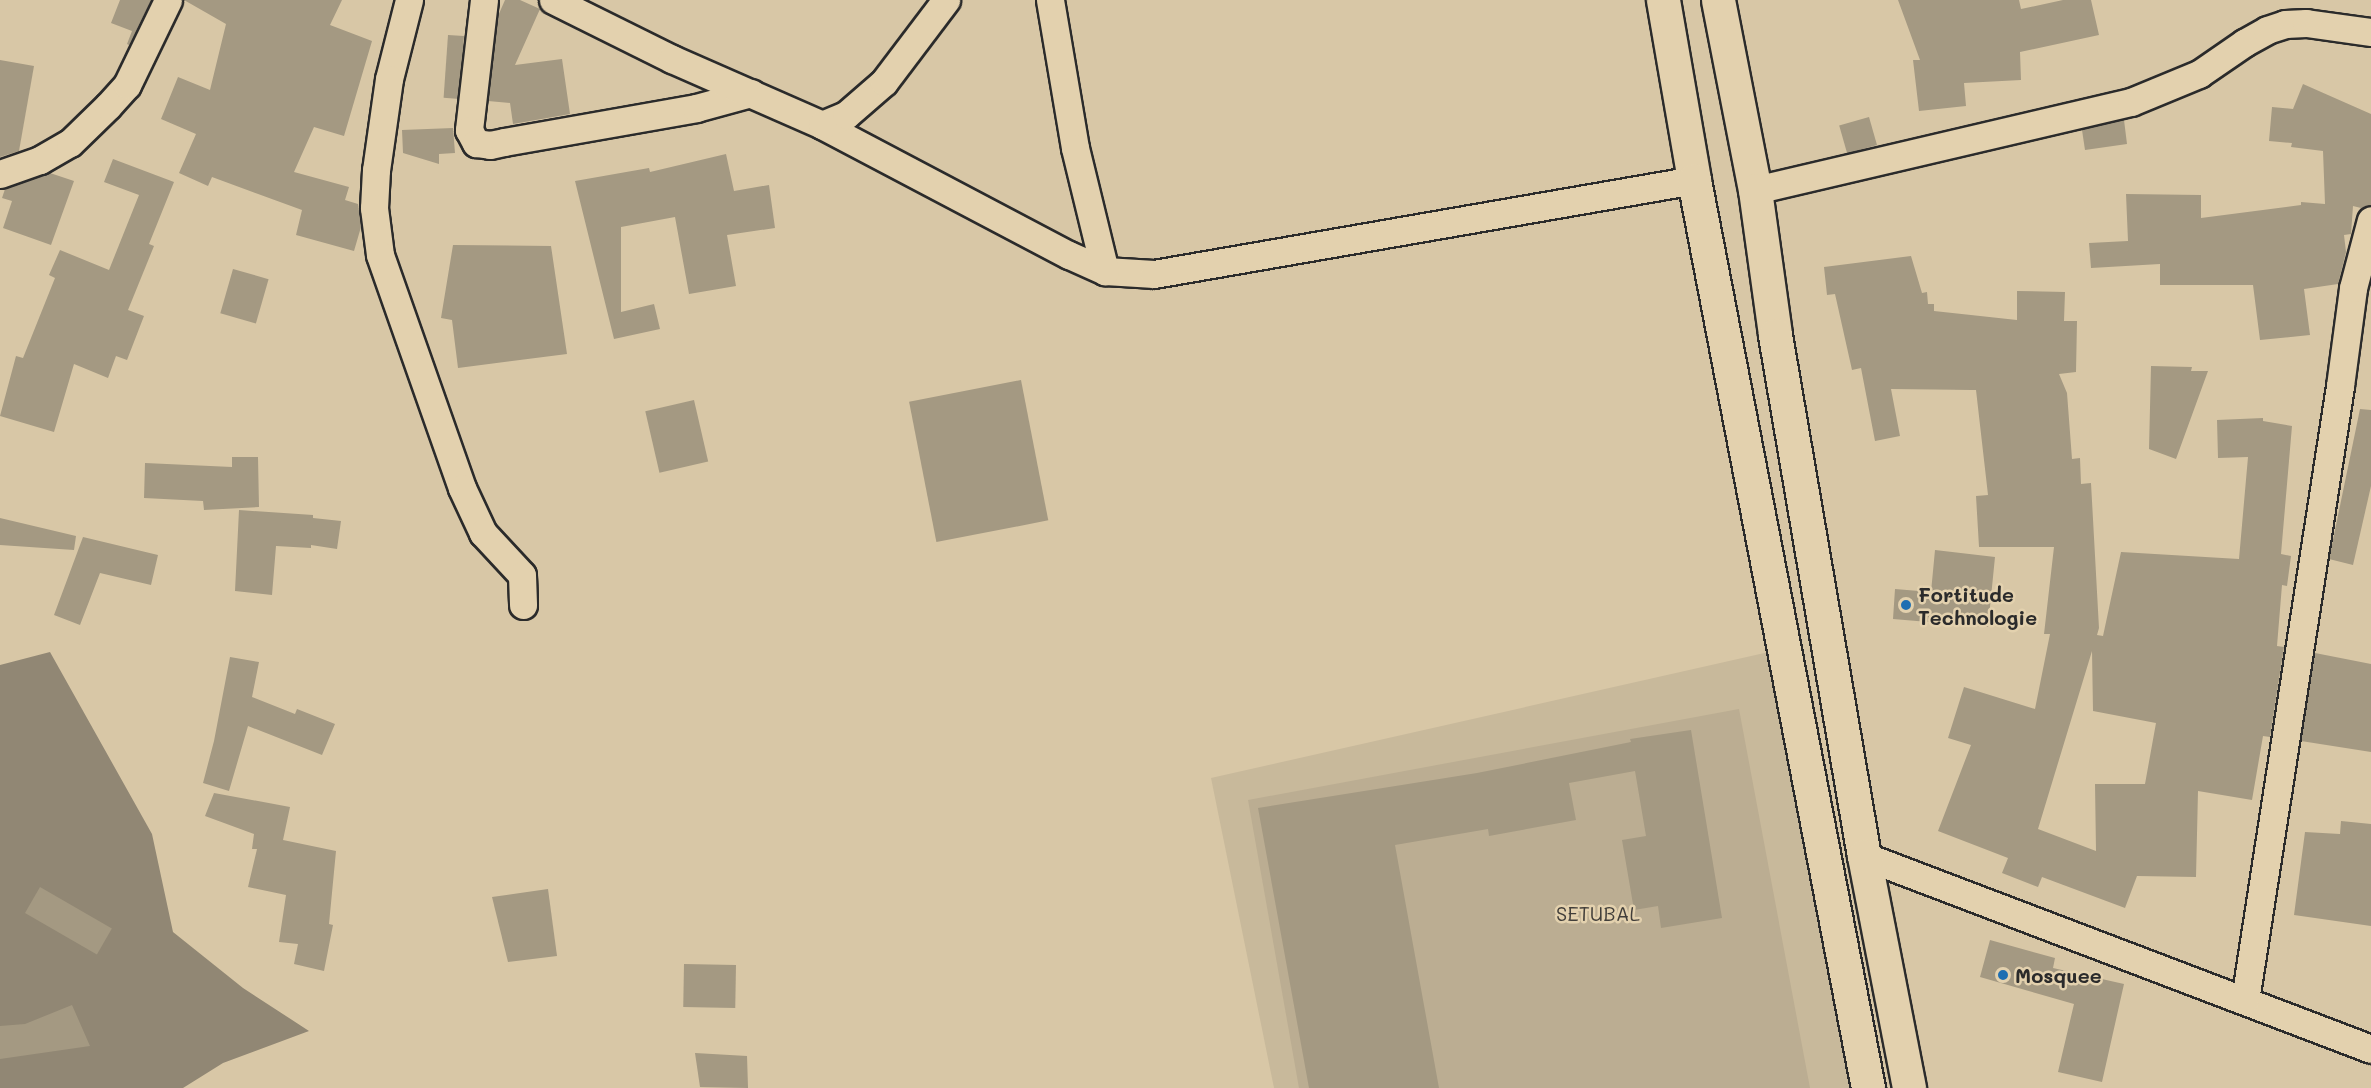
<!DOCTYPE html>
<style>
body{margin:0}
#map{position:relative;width:2371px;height:1088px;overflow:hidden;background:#d8c7a6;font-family:Mali,sans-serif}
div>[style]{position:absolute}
.built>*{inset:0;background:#c8b99b}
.green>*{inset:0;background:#bbad92}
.water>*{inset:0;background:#918774}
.building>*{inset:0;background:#a49982;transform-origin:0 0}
.roads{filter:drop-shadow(2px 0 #2b2b2b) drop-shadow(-2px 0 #2b2b2b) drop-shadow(0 2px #2b2b2b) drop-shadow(0 -2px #2b2b2b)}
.minor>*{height:27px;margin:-13.5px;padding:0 13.5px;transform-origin:13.5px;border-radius:13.5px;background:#e3d1ae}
.primary>*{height:33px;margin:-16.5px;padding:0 16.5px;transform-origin:16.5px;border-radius:16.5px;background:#e3d1ae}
.dots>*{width:16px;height:16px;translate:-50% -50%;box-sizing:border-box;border:3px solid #e3d1ae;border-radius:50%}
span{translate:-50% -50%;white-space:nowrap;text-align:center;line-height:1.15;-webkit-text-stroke:5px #e3d1ae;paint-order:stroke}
.poi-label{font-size:20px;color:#2b2b2b;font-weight:700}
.left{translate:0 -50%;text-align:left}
.park-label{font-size:20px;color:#413e3a}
</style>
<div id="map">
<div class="built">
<i style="clip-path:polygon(1796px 646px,1882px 1088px,1274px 1088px,1211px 778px)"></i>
</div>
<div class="green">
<i style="clip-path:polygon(1739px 709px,1810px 1088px,1299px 1088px,1248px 800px)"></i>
</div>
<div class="water">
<i style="clip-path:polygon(50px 652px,152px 834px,173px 932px,243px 988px,309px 1031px,223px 1063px,183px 1088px,0 1088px,0 665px)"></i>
</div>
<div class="building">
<i style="clip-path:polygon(120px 0,151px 0,129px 45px,127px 44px,132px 31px,111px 23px)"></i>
<i style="clip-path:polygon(184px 0,342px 0,330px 25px,372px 41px,344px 136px,314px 127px,294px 172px,349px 187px,345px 200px,358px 204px,361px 227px,354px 251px,296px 235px,302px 210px,212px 177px,208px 186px,179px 173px,196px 134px,161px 119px,178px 77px,210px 90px,226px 24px)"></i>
<i style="clip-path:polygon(505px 0,520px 0,540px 9px,515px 65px,562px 59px,570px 114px,513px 124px,510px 103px,488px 101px,498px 16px)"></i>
<i style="clip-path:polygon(1898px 0,2019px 0,2021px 9px,2063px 0,2091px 0,2099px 35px,2020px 52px,2021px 80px,1964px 83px,1966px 106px,1919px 111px,1913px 60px,1920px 60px)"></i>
<i style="left:448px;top:35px;width:16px;height:63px;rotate:4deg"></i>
<i style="clip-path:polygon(0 60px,34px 66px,19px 151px,0 157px)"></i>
<i style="clip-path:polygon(2303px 84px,2371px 114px,2371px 205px,2361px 208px,2353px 206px,2351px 234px,2344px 235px,2346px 252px,2338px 284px,2304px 289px,2310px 335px,2260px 340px,2253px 285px,2160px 285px,2160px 264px,2091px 268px,2089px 243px,2128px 241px,2126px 194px,2201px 195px,2201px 218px,2301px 205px,2301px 202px,2325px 204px,2323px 151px,2291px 147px,2292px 143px,2269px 141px,2272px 107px,2293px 109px)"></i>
<i style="left:1869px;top:117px;width:29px;height:31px;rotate:74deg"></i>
<i style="clip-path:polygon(2124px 120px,2127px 144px,2085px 150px,2082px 130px)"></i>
<i style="clip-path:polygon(453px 128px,455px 153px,439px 154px,439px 164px,403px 153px,402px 130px)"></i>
<i style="clip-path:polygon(726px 154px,734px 191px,769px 185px,775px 228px,727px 235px,736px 286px,689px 294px,675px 217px,621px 227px,621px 312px,654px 304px,660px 329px,614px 339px,575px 181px,649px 168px,650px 172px)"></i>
<i style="clip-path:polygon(113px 159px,174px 182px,149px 244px,154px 246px,128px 310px,144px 316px,127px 360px,116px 356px,108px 378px,74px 364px,54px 432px,0 416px,16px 356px,23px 358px,55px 278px,49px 275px,60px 250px,109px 270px,139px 195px,104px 182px)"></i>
<i style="clip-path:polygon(50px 173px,74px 181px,51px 245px,3px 228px,12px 201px,2px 198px,5px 189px)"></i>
<i style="clip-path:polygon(453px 245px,551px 246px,567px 354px,458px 368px,452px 320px,441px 318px)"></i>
<i style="clip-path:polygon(evenodd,1911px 256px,1922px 293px,1927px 292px,1928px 304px,1934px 304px,1934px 311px,2017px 320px,2017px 291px,2065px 292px,2064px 321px,2077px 321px,2076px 372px,2059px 374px,2067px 393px,2072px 459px,2080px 458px,2081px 484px,2091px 483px,2099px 628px,2097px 635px,2103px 636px,2121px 552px,2239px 559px,2248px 457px,2218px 458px,2217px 420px,2263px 418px,2263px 421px,2292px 426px,2281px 554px,2291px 556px,2287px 586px,2282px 585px,2277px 646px,2284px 647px,2270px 737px,2263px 736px,2252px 800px,2198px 791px,2196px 877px,2137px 876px,2125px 908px,2042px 877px,2038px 887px,2002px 873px,2008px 858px,1938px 831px,1971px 745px,1948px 738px,1964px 687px,2035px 709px,2050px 634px,2044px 634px,2054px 547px,1979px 547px,1976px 496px,1988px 495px,1976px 390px,1891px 389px,1900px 436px,1875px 441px,1861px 368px,1852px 370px,1835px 294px,1827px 295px,1824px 267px,1911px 256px,2092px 651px,2093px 711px,2156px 723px,2145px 784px,2095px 784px,2096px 851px,2038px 829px,2092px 651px)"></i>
<i style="left:233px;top:269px;width:37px;height:46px;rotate:16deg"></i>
<i style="clip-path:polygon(2151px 366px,2192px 367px,2191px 371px,2208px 371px,2176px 459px,2149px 449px)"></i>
<i style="left:1021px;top:380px;width:143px;height:114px;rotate:79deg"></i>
<i style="left:694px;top:400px;width:63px;height:50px;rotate:77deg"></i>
<i style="clip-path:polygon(2360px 409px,2371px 410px,2371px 486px,2353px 565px,2329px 559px)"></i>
<i style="clip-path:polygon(232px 457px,258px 457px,259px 507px,204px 510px,203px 501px,144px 498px,145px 463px,232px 467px)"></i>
<i style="clip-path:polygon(239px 510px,313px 515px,313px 518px,341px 521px,337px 549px,311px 545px,311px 548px,276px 546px,272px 595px,235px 591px)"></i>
<i style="clip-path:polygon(0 518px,76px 536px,74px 550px,0 545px)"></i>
<i style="clip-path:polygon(83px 537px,158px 555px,151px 585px,100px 573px,80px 625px,54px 615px)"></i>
<i style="clip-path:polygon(1935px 550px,1995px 557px,1988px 627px,1893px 619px,1895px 589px,1931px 592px)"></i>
<i style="clip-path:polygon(2315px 653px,2371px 664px,2371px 752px,2301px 741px)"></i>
<i style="clip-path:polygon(230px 657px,259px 662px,252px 697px,295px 714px,297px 709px,335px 724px,322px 755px,248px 726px,229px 791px,203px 783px,214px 741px)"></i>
<i style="clip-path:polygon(1691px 730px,1722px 918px,1661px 928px,1658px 906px,1634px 910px,1622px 840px,1646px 836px,1635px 771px,1569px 783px,1576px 820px,1489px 836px,1488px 829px,1395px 845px,1439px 1088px,1309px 1088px,1258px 808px,1477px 773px,1631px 742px,1630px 739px)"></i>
<i style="clip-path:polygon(214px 793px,290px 807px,283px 840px,336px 851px,329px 924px,333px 925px,324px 971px,294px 964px,298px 944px,279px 942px,286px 895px,248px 887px,257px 849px,252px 849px,254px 834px,205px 816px)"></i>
<i style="clip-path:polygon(2341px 821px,2371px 824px,2371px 926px,2294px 915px,2305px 832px,2340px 834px)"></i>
<i style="left:40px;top:887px;width:83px;height:30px;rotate:30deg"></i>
<i style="clip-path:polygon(548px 889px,557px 956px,508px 962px,492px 897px)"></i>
<i style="clip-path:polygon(1990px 940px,2055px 958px,2053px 968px,2124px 984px,2102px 1082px,2058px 1072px,2074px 1004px,1980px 977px)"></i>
<i style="left:684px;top:964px;width:52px;height:43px;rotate:1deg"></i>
<i style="clip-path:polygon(72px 1005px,90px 1046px,0 1059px,0 1026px,25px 1024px)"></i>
<i style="clip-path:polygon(695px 1053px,747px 1056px,748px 1088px,700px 1087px)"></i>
</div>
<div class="roads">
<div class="minor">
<i style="left:409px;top:0;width:81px;rotate:104.2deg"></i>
<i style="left:389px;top:79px;width:92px;rotate:98.1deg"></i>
<i style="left:376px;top:170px;width:38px;rotate:93deg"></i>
<i style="left:374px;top:208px;width:47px;rotate:82.7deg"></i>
<i style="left:380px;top:255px;width:247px;rotate:70.6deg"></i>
<i style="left:462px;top:488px;width:50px;rotate:65deg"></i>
<i style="left:483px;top:533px;width:57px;rotate:47.1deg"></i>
<i style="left:522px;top:575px;width:30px;rotate:88deg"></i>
<i style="left:484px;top:0;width:131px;rotate:96.6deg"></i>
<i style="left:469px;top:130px;width:15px;rotate:62deg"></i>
<i style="left:476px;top:143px;width:14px;rotate:8deg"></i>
<i style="left:490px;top:145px;width:14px;rotate:-12deg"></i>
<i style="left:504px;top:142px;width:195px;rotate:-10deg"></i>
<i style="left:696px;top:108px;width:57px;rotate:-15.3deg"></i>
<i style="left:553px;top:0;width:133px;rotate:26.4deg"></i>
<i style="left:672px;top:59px;width:164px;rotate:23.7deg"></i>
<i style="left:822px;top:125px;width:279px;rotate:27.8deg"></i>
<i style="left:1069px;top:255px;width:39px;rotate:24deg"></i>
<i style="left:1105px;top:271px;width:49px;rotate:3.5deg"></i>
<i style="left:1154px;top:274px;width:548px;rotate:-9.87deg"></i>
<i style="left:1050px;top:0;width:150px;rotate:80.4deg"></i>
<i style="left:1075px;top:148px;width:127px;rotate:76.3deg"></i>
<i style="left:822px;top:125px;width:26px;rotate:-23deg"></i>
<i style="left:846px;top:115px;width:50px;rotate:-41deg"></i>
<i style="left:884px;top:82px;width:103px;rotate:-52.9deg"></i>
<i style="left:0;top:174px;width:42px;rotate:-19.3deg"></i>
<i style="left:40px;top:160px;width:34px;rotate:-30deg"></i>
<i style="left:70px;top:143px;width:53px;rotate:-44.2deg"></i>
<i style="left:108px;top:106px;width:28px;rotate:-48deg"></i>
<i style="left:127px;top:85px;width:94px;rotate:-64.2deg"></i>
<i style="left:1755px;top:190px;width:386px;rotate:-13.2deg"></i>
<i style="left:2131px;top:102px;width:74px;rotate:-22.4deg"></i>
<i style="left:2199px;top:74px;width:55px;rotate:-34.6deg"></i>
<i style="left:2244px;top:43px;width:26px;rotate:-29deg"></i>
<i style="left:2267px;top:30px;width:19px;rotate:-18deg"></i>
<i style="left:2285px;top:24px;width:21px;rotate:-3deg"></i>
<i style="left:2306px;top:23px;width:66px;rotate:7.9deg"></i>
<i style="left:1864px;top:856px;width:542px;rotate:20.84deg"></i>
<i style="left:2245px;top:1000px;width:621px;rotate:-81.2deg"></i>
<i style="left:2340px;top:386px;width:99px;rotate:-82.4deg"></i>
<i style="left:2353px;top:288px;width:70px;rotate:-75.2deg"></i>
</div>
<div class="primary">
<i style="left:1663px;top:0;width:183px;rotate:80.2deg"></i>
<i style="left:1694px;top:180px;width:925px;rotate:79.15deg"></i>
<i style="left:1718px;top:0;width:194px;rotate:79deg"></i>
<i style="left:1755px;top:190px;width:146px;rotate:82.1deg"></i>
<i style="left:1775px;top:335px;width:529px;rotate:80.31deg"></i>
<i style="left:1864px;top:856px;width:236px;rotate:79deg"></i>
</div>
</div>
<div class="dots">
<i style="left:1906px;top:605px;background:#1f6fb2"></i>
<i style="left:2003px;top:975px;background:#1f6fb2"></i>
</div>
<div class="poi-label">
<span class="left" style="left:1918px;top:606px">Fortitude<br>Technologie</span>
<span class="left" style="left:2015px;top:975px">Mosquee</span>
</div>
<div class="park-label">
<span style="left:1598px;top:913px">SETUBAL</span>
</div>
</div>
